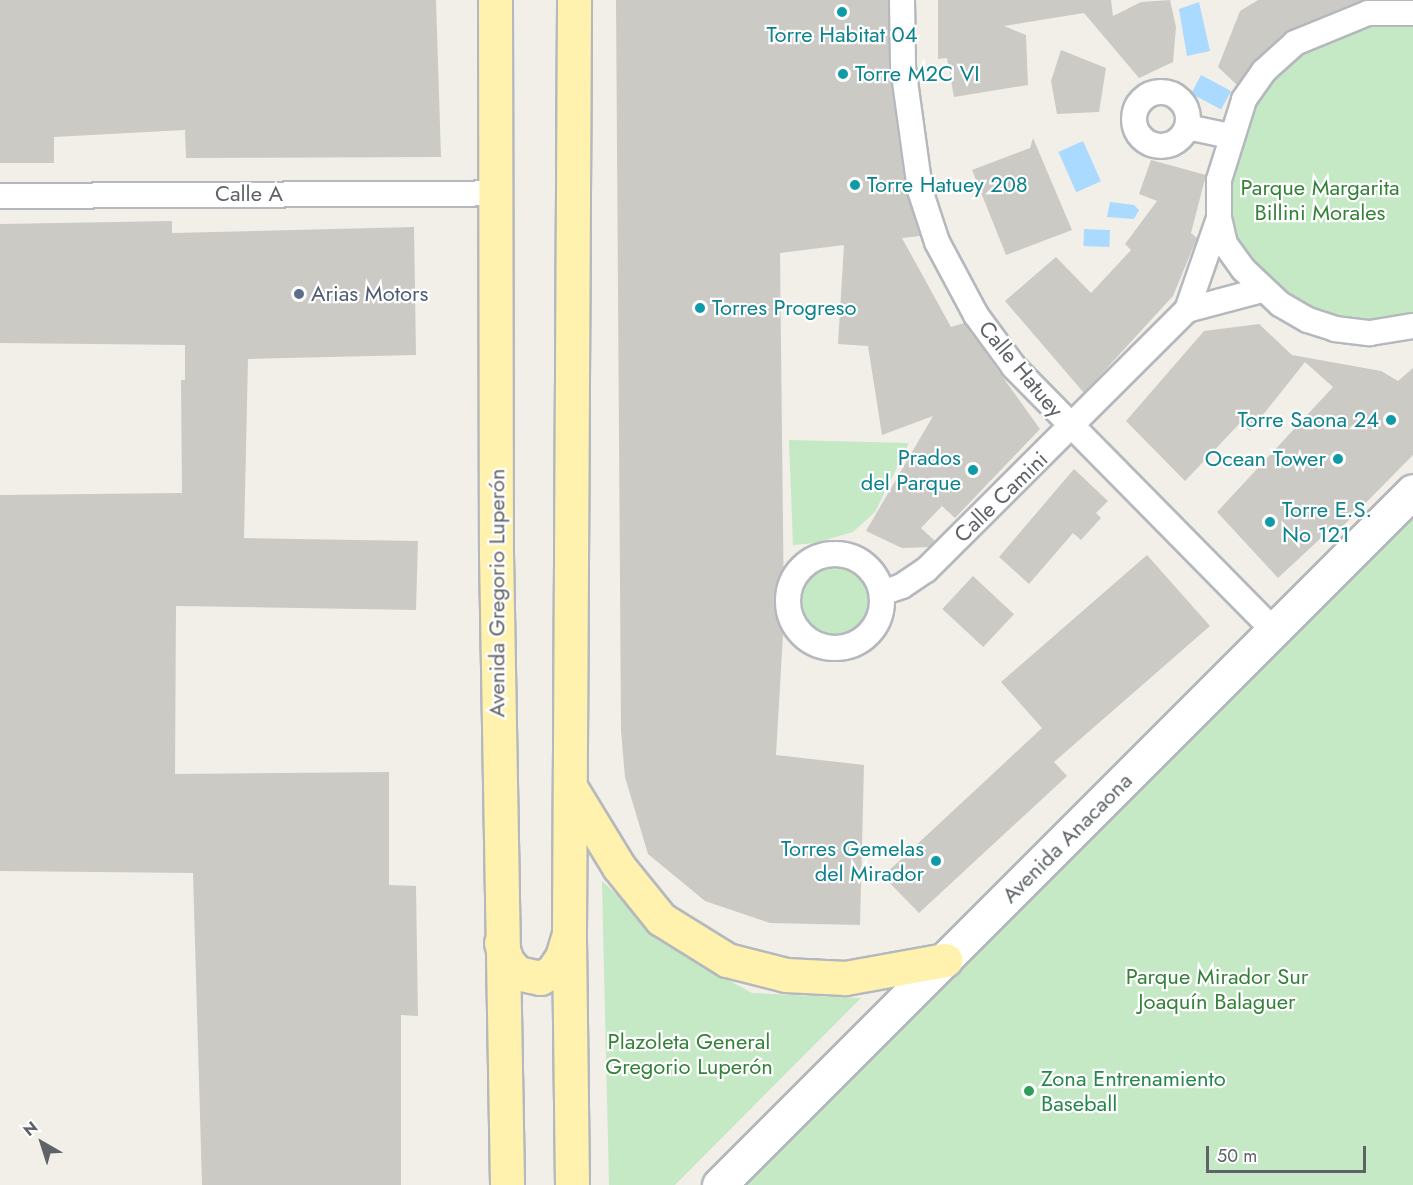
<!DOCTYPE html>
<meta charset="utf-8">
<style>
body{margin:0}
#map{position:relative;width:1413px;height:1185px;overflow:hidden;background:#f1efe8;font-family:Jost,sans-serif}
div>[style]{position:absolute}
.green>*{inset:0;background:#c5e8c5}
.round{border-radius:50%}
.water>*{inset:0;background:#aadaff;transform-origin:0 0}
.building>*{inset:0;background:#cccac5;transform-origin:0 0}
.roads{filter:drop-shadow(2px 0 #b5b8bc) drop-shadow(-2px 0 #b5b8bc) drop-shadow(0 2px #b5b8bc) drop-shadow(0 -2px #b5b8bc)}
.minor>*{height:24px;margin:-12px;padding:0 12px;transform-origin:12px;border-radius:12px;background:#fff}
.minor>.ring{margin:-12px;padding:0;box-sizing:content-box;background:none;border:24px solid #fff;border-radius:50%}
.secondary>*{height:33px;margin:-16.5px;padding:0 16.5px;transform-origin:16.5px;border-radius:16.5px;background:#fff}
.primary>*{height:33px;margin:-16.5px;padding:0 16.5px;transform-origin:16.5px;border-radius:16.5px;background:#fff2af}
.dots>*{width:16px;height:16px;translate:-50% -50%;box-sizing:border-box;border:3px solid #fff;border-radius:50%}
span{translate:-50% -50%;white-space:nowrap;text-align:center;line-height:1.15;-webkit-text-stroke:4.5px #fff;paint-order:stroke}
.culture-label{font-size:22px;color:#0d838f}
.left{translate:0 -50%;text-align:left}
.right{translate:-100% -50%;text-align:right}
.park-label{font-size:22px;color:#348238}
.street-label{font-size:22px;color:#5f6368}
.service-label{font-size:22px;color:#4e5e75}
.leisure-label{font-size:22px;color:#27864d}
.north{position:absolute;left:12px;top:1113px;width:60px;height:60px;-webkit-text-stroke:4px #fff;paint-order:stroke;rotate:321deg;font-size:16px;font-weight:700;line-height:24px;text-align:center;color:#5f6368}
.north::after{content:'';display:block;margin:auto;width:21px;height:27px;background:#5f6368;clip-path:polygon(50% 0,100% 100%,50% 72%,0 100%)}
.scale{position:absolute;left:1206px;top:1146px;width:160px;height:27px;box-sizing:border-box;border:3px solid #5f6368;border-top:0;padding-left:8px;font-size:18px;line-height:21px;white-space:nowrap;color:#5f6368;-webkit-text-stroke:4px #fff;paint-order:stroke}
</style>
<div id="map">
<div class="green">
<i style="clip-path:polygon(1369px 20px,1413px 20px,1413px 320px,1376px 326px,1304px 311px,1264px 281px,1234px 239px,1227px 185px,1246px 111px,1297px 49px)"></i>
<i style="clip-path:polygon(789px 440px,909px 443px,875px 512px,853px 532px,815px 543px,793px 545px)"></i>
<i style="clip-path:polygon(1413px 517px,1413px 1185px,743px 1185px)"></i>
<i class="round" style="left:798px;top:565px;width:74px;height:74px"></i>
<i style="clip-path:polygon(602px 881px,680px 953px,752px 993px,861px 998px,675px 1185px,609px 1185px)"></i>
</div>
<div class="water">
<i style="clip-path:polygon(1199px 2px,1210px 51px,1187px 56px,1179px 9px)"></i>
<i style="left:1201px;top:75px;width:34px;height:21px;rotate:28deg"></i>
<i style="left:1083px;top:141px;width:44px;height:27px;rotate:66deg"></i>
<i style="clip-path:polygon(1110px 202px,1134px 205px,1139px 210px,1134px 219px,1107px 217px)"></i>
<i style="left:1084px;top:229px;width:26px;height:17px;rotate:2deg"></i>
</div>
<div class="building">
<i style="clip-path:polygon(0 0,436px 0,441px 157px,186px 158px,185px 130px,54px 137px,54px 163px,0 163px)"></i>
<i style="clip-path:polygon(616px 0,888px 0,889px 69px,906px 192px,920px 236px,902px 238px,951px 327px,964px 323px,1040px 429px,955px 518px,942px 506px,921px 528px,935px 541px,929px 547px,902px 548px,866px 531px,933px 416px,882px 435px,868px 346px,838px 344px,844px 245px,780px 253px,784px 617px,776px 755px,864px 765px,860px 925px,770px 923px,705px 901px,648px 854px,625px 777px,621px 731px)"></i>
<i style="clip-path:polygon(938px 0,1111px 0,1113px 16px,1141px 2px,1170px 0,1176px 27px,1173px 62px,1139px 78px,1084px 13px,1004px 26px,1026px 35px,1028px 85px,954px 97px,947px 58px,938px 59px)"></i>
<i style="clip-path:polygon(1258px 0,1362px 0,1285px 32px,1254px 61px,1237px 85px,1218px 67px,1240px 11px)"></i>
<i style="clip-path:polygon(1061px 50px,1106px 68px,1099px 112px,1057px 114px,1051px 81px)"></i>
<i style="clip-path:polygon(1033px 138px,1072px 230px,1006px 255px,972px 170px,1030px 148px)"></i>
<i style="clip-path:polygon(1151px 160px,1206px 175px,1191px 233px,1197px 238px,1173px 296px,1084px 393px,1005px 301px,1056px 257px,1091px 293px,1131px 250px,1125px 244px,1157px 201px,1139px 194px)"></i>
<i style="clip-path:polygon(172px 221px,172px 233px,414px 227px,416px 355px,248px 359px,244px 538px,418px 541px,416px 610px,176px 606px,175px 774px,389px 772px,389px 885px,416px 886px,418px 1016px,401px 1015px,401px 1185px,202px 1185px,193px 873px,0 871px,0 495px,182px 493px,181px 380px,185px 380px,185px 345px,0 343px,0 224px)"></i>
<i style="clip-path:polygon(1259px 324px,1292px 355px,1381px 371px,1398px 381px,1413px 368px,1413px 455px,1341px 528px,1336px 524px,1278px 578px,1217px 512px,1333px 387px,1305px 362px,1250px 431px,1241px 422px,1185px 481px,1126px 421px,1204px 331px)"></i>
<i style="clip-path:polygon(1074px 469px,1108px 501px,1096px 513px,1101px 518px,1081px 540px,1073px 533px,1029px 584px,999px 557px)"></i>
<i style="clip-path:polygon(1147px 555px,1210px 626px,1054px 762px,1067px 776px,919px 913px,883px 876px,1042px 728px,1001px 682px)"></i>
<i style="left:973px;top:576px;width:56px;height:45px;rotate:43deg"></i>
</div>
<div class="roads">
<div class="minor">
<i style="left:902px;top:0;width:67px;rotate:89.1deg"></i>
<i style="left:903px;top:67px;width:124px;rotate:82.1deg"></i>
<i style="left:920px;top:190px;width:55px;rotate:71.9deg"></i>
<i style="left:937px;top:242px;width:83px;rotate:61.9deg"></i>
<i style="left:976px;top:315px;width:64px;rotate:53.8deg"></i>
<i style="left:1014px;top:367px;width:371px;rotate:45.4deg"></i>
<i style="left:1413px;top:13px;width:45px;rotate:180deg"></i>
<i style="left:1368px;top:13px;width:79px;rotate:157.7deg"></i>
<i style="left:1295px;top:43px;width:42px;rotate:137.9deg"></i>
<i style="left:1264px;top:71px;width:35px;rotate:125deg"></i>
<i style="left:1244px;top:100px;width:84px;rotate:107.4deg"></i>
<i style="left:1219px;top:180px;width:38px;rotate:90deg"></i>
<i style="left:1219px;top:218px;width:27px;rotate:77deg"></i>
<i style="left:1225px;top:244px;width:31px;rotate:54deg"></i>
<i style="left:1243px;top:269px;width:51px;rotate:43.4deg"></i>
<i style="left:1280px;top:304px;width:32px;rotate:30deg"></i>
<i style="left:1308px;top:320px;width:28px;rotate:18deg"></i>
<i style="left:1335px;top:329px;width:35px;rotate:7deg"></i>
<i style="left:1370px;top:333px;width:44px;rotate:-9.2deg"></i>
<i class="ring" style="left:1134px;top:92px;width:30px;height:30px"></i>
<i style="left:1187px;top:127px;width:44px;rotate:11.8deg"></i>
<i style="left:0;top:196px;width:497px;rotate:-0.3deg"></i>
<i style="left:1187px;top:310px;width:78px;rotate:-14.9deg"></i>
<i class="ring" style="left:788px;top:554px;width:70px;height:70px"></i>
<i style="left:882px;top:593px;width:21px;rotate:-19deg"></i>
<i style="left:902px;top:586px;width:29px;rotate:-34deg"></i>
<i style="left:926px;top:570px;width:368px;rotate:-44.9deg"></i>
<i style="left:1187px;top:310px;width:94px;rotate:-70.8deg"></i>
</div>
<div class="secondary">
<i style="left:719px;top:1185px;width:981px;rotate:-45deg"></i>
</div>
<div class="primary">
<i style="left:495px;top:0;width:553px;rotate:89.9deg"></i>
<i style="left:496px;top:553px;width:632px;rotate:89deg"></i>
<i style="left:572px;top:790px;width:90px;rotate:58.6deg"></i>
<i style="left:619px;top:867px;width:67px;rotate:51.1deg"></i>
<i style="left:661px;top:919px;width:78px;rotate:31.8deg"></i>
<i style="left:727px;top:960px;width:61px;rotate:14.3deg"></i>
<i style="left:786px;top:975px;width:59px;rotate:2.9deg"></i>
<i style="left:845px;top:978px;width:102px;rotate:-10.2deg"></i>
<i style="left:501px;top:943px;width:19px;rotate:72deg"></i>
<i style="left:507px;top:961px;width:16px;rotate:50deg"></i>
<i style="left:517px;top:973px;width:24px;rotate:12deg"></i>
<i style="left:540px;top:978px;width:13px;rotate:-27deg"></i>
<i style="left:552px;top:972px;width:18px;rotate:-56deg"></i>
<i style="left:562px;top:957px;width:21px;rotate:-73deg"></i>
<i style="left:572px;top:1185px;width:253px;rotate:-90.7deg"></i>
<i style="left:569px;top:932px;width:932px;rotate:-89.69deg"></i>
</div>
</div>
<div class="dots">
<i style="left:842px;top:12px;background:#0f9aa8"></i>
<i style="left:843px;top:74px;background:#0f9aa8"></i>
<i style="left:855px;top:185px;background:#0f9aa8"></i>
<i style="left:299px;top:294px;background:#5c6f8a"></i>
<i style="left:700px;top:308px;background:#0f9aa8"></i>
<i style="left:1391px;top:420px;background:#0f9aa8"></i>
<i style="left:1338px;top:459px;background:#0f9aa8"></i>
<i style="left:973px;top:470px;background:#0f9aa8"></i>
<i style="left:1270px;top:522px;background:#0f9aa8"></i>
<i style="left:936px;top:861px;background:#0f9aa8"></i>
<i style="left:1029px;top:1091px;background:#2e9e5b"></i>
</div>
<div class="culture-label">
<span style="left:842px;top:35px">Torre Habitat 04</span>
<span class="left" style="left:855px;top:74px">Torre M2C VI</span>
<span class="left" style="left:867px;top:185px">Torre Hatuey 208</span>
<span class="left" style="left:712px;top:308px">Torres Progreso</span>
<span class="right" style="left:1379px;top:420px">Torre Saona 24</span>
<span class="right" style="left:961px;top:470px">Prados<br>del Parque</span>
<span class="right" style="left:1326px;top:459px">Ocean Tower</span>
<span class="left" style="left:1282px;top:522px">Torre E.S.<br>No 121</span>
<span class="right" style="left:924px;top:861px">Torres Gemelas<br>del Mirador</span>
</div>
<div class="park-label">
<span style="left:1320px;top:200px">Parque Margarita<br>Billini Morales</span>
<span style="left:1217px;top:989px">Parque Mirador Sur<br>Joaquín Balaguer</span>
<span style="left:689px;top:1054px">Plazoleta General<br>Gregorio Luperón</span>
</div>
<div class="street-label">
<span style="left:249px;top:194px">Calle A</span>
<span style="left:1021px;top:369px;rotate:50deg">Calle Hatuey</span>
<span style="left:1001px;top:497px;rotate:-44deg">Calle Camini</span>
<span style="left:497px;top:593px;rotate:-90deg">Avenida Gregorio Luperón</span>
<span style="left:1067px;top:838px;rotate:-45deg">Avenida Anacaona</span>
</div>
<div class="service-label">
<span class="left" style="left:311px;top:294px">Arias Motors</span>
</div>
<div class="leisure-label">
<span class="left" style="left:1041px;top:1091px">Zona Entrenamiento<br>Baseball</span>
</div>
<div class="north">N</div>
<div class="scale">50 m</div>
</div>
